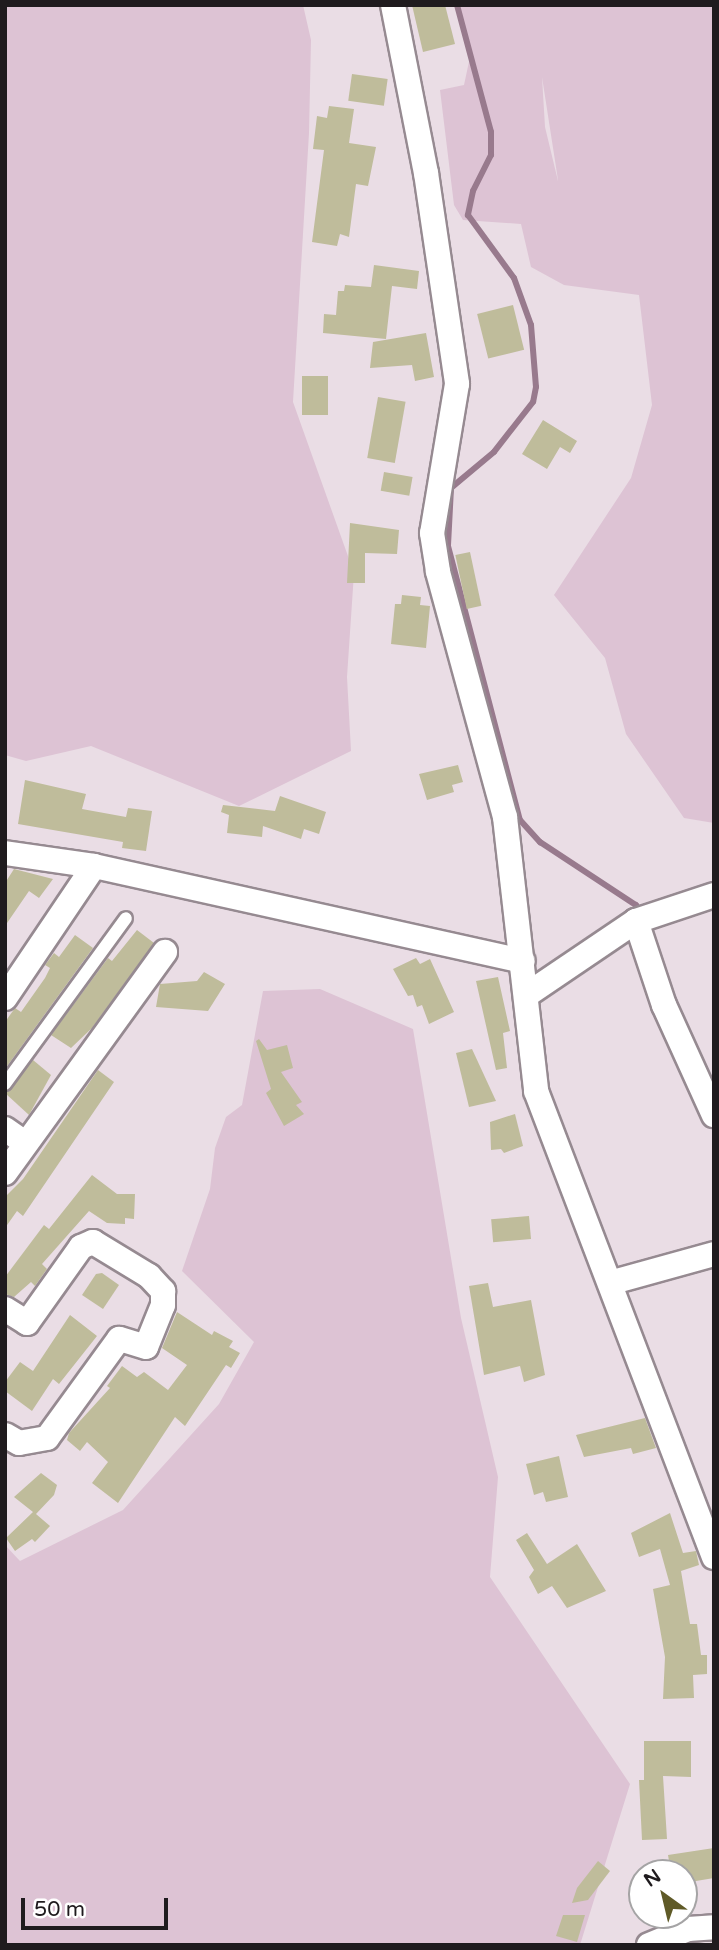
<!DOCTYPE html>
<style>
body{margin:0}
#map{position:relative;width:719px;height:1950px;overflow:hidden;background:#eadde5;font-family:"Varela Round",sans-serif}
div>[style]{position:absolute}
.green>*{inset:0;background:#ddc3d4}
.stream>*{height:6px;margin:-3px;padding:0 3px;transform-origin:3px;border-radius:3px;background:#987a8d}
.building>*{inset:0;background:#bfbc9b;transform-origin:0 0}
.roads{filter:drop-shadow(2px 0 #968a91) drop-shadow(-2px 0 #968a91) drop-shadow(0 2px #968a91) drop-shadow(0 -2px #968a91)}
.lane>*{height:12px;margin:-6px;padding:0 6px;transform-origin:6px;border-radius:6px;background:#fff}
.street>*{height:24px;margin:-12px;padding:0 12px;transform-origin:12px;border-radius:12px;background:#fff}
span{translate:-50% -50%;white-space:nowrap;text-align:center;line-height:1.15;-webkit-text-stroke:5px #fff;paint-order:stroke}
.frame{position:absolute;inset:0;border:7px solid #1f1b1e;pointer-events:none}
.north{position:absolute;left:628px;top:1859px;width:70px;height:70px;box-sizing:border-box;background:#fff;border:2px solid #a5a4a5;border-radius:50%;rotate:326deg;font-size:19px;font-weight:700;line-height:28px;text-align:center;color:#1f1b1e}
.north::after{content:'';display:block;margin:auto;width:24px;height:32px;background:#5f5a27;clip-path:polygon(50% 0,100% 100%,50% 72%,0 100%)}
.scale{position:absolute;left:21px;top:1898px;width:147px;height:32px;box-sizing:border-box;border:4px solid #1f1b1e;border-top:0;padding-left:9px;font-size:21px;line-height:24px;white-space:nowrap;color:#1f1b1e;-webkit-text-stroke:5px #fff;paint-order:stroke}
</style>
<div id="map">
<div class="green">
<i style="clip-path:polygon(5px 5px,303px 5px,311px 40px,309px 133px,293px 402px,354px 573px,347px 677px,351px 751px,239px 806px,91px 746px,26px 761px,5px 755px)"></i>
<i style="clip-path:polygon(evenodd,458px 5px,714px 5px,714px 823px,684px 818px,626px 734px,605px 658px,554px 595px,631px 478px,652px 405px,639px 295px,564px 285px,531px 267px,521px 224px,463px 220px,454px 205px,440px 90px,464px 85px,470px 57px,458px 5px,542px 77px,558px 180px,558px 181px,545px 127px,542px 77px)"></i>
<i style="clip-path:polygon(320px 989px,413px 1029px,461px 1318px,498px 1477px,490px 1577px,630px 1784px,580px 1945px,5px 1945px,5px 1545px,20px 1561px,123px 1510px,219px 1404px,254px 1342px,182px 1271px,210px 1189px,215px 1148px,226px 1117px,242px 1105px,263px 991px)"></i>
</div>
<div class="stream">
<i style="left:457px;top:5px;width:131px;rotate:75deg"></i>
<i style="left:491px;top:132px;width:23px;rotate:90deg"></i>
<i style="left:491px;top:155px;width:40px;rotate:116.6deg"></i>
<i style="left:473px;top:191px;width:25px;rotate:102deg"></i>
<i style="left:468px;top:215px;width:78px;rotate:53.9deg"></i>
<i style="left:514px;top:278px;width:50px;rotate:70.1deg"></i>
<i style="left:531px;top:325px;width:62px;rotate:85.4deg"></i>
<i style="left:536px;top:387px;width:15px;rotate:101deg"></i>
<i style="left:533px;top:402px;width:63px;rotate:128deg"></i>
<i style="left:494px;top:452px;width:56px;rotate:140.1deg"></i>
<i style="left:451px;top:488px;width:58px;rotate:93deg"></i>
<i style="left:448px;top:546px;width:283px;rotate:75.3deg"></i>
<i style="left:520px;top:820px;width:30px;rotate:48deg"></i>
<i style="left:540px;top:842px;width:115px;rotate:33.3deg"></i>
<i style="left:636px;top:905px;width:9px;rotate:58deg"></i>
</div>
<div class="building">
<i style="clip-path:polygon(412px 5px,445px 5px,455px 44px,423px 52px)"></i>
<i style="left:352px;top:74px;width:36px;height:27px;rotate:8deg"></i>
<i style="clip-path:polygon(329px 106px,354px 109px,349px 143px,376px 147px,368px 186px,356px 184px,349px 237px,340px 234px,337px 246px,312px 242px,324px 150px,313px 149px,317px 116px,327px 118px)"></i>
<i style="clip-path:polygon(374px 265px,419px 271px,417px 289px,392px 286px,386px 339px,323px 333px,324px 314px,336px 315px,338px 291px,344px 291px,345px 285px,371px 287px)"></i>
<i style="left:513px;top:305px;width:46px;height:37px;rotate:76deg"></i>
<i style="clip-path:polygon(426px 333px,434px 377px,415px 381px,412px 365px,370px 368px,373px 342px)"></i>
<i style="left:302px;top:376px;width:26px;height:39px"></i>
<i style="left:378px;top:397px;width:28px;height:62px;rotate:10deg"></i>
<i style="clip-path:polygon(543px 420px,577px 441px,570px 453px,560px 447px,547px 469px,522px 454px)"></i>
<i style="left:384px;top:472px;width:29px;height:19px;rotate:10deg"></i>
<i style="clip-path:polygon(350px 523px,399px 530px,397px 554px,365px 553px,365px 583px,347px 583px)"></i>
<i style="left:470px;top:552px;width:55px;height:15px;rotate:78deg"></i>
<i style="clip-path:polygon(402px 595px,421px 597px,420px 605px,430px 606px,426px 648px,391px 644px,395px 604px,401px 604px)"></i>
<i style="clip-path:polygon(458px 765px,463px 782px,452px 785px,454px 792px,427px 800px,419px 774px)"></i>
<i style="clip-path:polygon(25px 780px,86px 794px,82px 809px,126px 817px,128px 808px,152px 811px,146px 851px,122px 848px,123px 842px,18px 824px)"></i>
<i style="clip-path:polygon(280px 796px,326px 812px,319px 834px,304px 829px,301px 839px,263px 826px,262px 837px,227px 833px,229px 815px,221px 812px,223px 805px,275px 811px)"></i>
<i style="clip-path:polygon(14px 869px,53px 879px,39px 898px,29px 891px,5px 926px,5px 883px)"></i>
<i style="clip-path:polygon(137px 930px,154px 943px,92px 1028px,71px 1048px,51px 1035px,108px 958px,112px 961px)"></i>
<i style="clip-path:polygon(75px 935px,93px 948px,5px 1069px,5px 1022px,15px 1008px,21px 1012px,45px 978px,50px 968px,45px 965px,54px 953px,59px 957px)"></i>
<i style="clip-path:polygon(416px 958px,420px 964px,430px 959px,454px 1012px,429px 1024px,422px 1005px,417px 1007px,413px 995px,408px 996px,393px 969px)"></i>
<i style="clip-path:polygon(204px 972px,225px 984px,208px 1011px,156px 1007px,160px 984px,197px 981px)"></i>
<i style="clip-path:polygon(498px 977px,510px 1031px,503px 1033px,507px 1068px,496px 1070px,476px 981px)"></i>
<i style="clip-path:polygon(259px 1039px,267px 1050px,287px 1045px,293px 1068px,281px 1072px,302px 1102px,296px 1105px,304px 1114px,284px 1126px,266px 1093px,271px 1089px,256px 1041px)"></i>
<i style="clip-path:polygon(472px 1049px,496px 1101px,469px 1107px,456px 1053px)"></i>
<i style="clip-path:polygon(33px 1060px,51px 1075px,29px 1115px,5px 1093px)"></i>
<i style="clip-path:polygon(98px 1070px,114px 1082px,23px 1216px,17px 1211px,5px 1228px,5px 1197px,23px 1179px)"></i>
<i style="clip-path:polygon(515px 1114px,523px 1146px,504px 1153px,501px 1149px,491px 1150px,490px 1122px)"></i>
<i style="clip-path:polygon(92px 1175px,117px 1194px,135px 1194px,134px 1219px,125px 1218px,125px 1224px,107px 1223px,89px 1211px,42px 1264px,47px 1269px,35px 1286px,31px 1282px,14px 1297px,5px 1294px,5px 1277px,44px 1225px,49px 1229px)"></i>
<i style="left:529px;top:1216px;width:23px;height:38px;rotate:85deg"></i>
<i style="clip-path:polygon(102px 1273px,119px 1285px,103px 1309px,82px 1295px,96px 1274px)"></i>
<i style="clip-path:polygon(488px 1283px,493px 1307px,531px 1300px,545px 1375px,524px 1382px,520px 1366px,484px 1375px,469px 1286px)"></i>
<i style="clip-path:polygon(177px 1312px,212px 1335px,214px 1331px,233px 1341px,229px 1347px,240px 1353px,231px 1368px,226px 1365px,185px 1426px,175px 1417px,118px 1503px,92px 1483px,108px 1462px,87px 1442px,80px 1451px,67px 1440px,69px 1433px,110px 1388px,107px 1386px,122px 1366px,137px 1377px,144px 1372px,168px 1390px,187px 1365px,162px 1348px)"></i>
<i style="clip-path:polygon(70px 1315px,97px 1336px,59px 1384px,53px 1379px,32px 1411px,5px 1391px,5px 1382px,20px 1362px,33px 1371px)"></i>
<i style="clip-path:polygon(645px 1418px,656px 1448px,633px 1454px,631px 1448px,584px 1457px,576px 1435px)"></i>
<i style="clip-path:polygon(559px 1456px,568px 1497px,546px 1502px,543px 1492px,534px 1495px,526px 1464px)"></i>
<i style="clip-path:polygon(41px 1473px,57px 1485px,54px 1495px,36px 1514px,50px 1526px,35px 1542px,32px 1539px,15px 1551px,6px 1538px,33px 1512px,14px 1497px)"></i>
<i style="clip-path:polygon(670px 1513px,683px 1553px,696px 1551px,699px 1565px,681px 1571px,690px 1624px,697px 1624px,701px 1655px,707px 1655px,707px 1674px,693px 1675px,694px 1698px,663px 1699px,665px 1657px,653px 1589px,670px 1585px,660px 1549px,639px 1557px,631px 1533px)"></i>
<i style="clip-path:polygon(527px 1533px,547px 1564px,577px 1544px,606px 1591px,567px 1608px,552px 1586px,538px 1594px,529px 1577px,534px 1570px,516px 1540px)"></i>
<i style="clip-path:polygon(644px 1741px,691px 1741px,691px 1777px,663px 1776px,667px 1839px,642px 1840px,639px 1780px,644px 1780px)"></i>
<i style="clip-path:polygon(714px 1848px,714px 1878px,684px 1883px,684px 1873px,671px 1873px,668px 1855px)"></i>
<i style="clip-path:polygon(598px 1861px,610px 1871px,588px 1900px,572px 1903px,577px 1888px)"></i>
<i style="clip-path:polygon(563px 1915px,585px 1915px,577px 1942px,556px 1936px)"></i>
</div>
<div class="roads">
<div class="lane">
<i style="left:5px;top:1084px;width:205px;rotate:-53.9deg"></i>
</div>
<div class="street">
<i style="left:393px;top:5px;width:171px;rotate:78.9deg"></i>
<i style="left:426px;top:173px;width:213px;rotate:81.6deg"></i>
<i style="left:457px;top:384px;width:151px;rotate:99.5deg"></i>
<i style="left:432px;top:533px;width:39px;rotate:81deg"></i>
<i style="left:438px;top:572px;width:254px;rotate:74.7deg"></i>
<i style="left:505px;top:817px;width:276px;rotate:83.5deg"></i>
<i style="left:536px;top:1091px;width:499px;rotate:69.1deg"></i>
<i style="left:5px;top:853px;width:90px;rotate:8.3deg"></i>
<i style="left:94px;top:866px;width:439px;rotate:12.5deg"></i>
<i style="left:636px;top:921px;width:89px;rotate:71.6deg"></i>
<i style="left:664px;top:1005px;width:121px;rotate:65.6deg"></i>
<i style="left:528px;top:994px;width:130px;rotate:-34.1deg"></i>
<i style="left:636px;top:921px;width:82px;rotate:-18.4deg"></i>
<i style="left:5px;top:998px;width:159px;rotate:-56deg"></i>
<i style="left:5px;top:1129px;width:24px;rotate:35deg"></i>
<i style="left:5px;top:1173px;width:273px;rotate:-54.1deg"></i>
<i style="left:613px;top:1282px;width:105px;rotate:-15.5deg"></i>
<i style="left:5px;top:1309px;width:26px;rotate:32deg"></i>
<i style="left:27px;top:1323px;width:93px;rotate:-54.6deg"></i>
<i style="left:81px;top:1247px;width:13px;rotate:-23deg"></i>
<i style="left:93px;top:1242px;width:66px;rotate:31.3deg"></i>
<i style="left:149px;top:1276px;width:21px;rotate:47deg"></i>
<i style="left:163px;top:1291px;width:14px;rotate:90deg"></i>
<i style="left:163px;top:1305px;width:45px;rotate:112deg"></i>
<i style="left:146px;top:1347px;width:28px;rotate:-163deg"></i>
<i style="left:119px;top:1339px;width:122px;rotate:126deg"></i>
<i style="left:47px;top:1438px;width:28px;rotate:170deg"></i>
<i style="left:19px;top:1443px;width:16px;rotate:-150deg"></i>
<i style="left:649px;top:1945px;width:42px;rotate:-22.3deg"></i>
<i style="left:688px;top:1929px;width:26px;rotate:-4deg"></i>
</div>
</div>
<div class="frame"></div>
<div class="north">N</div>
<div class="scale">50 m</div>
</div>
